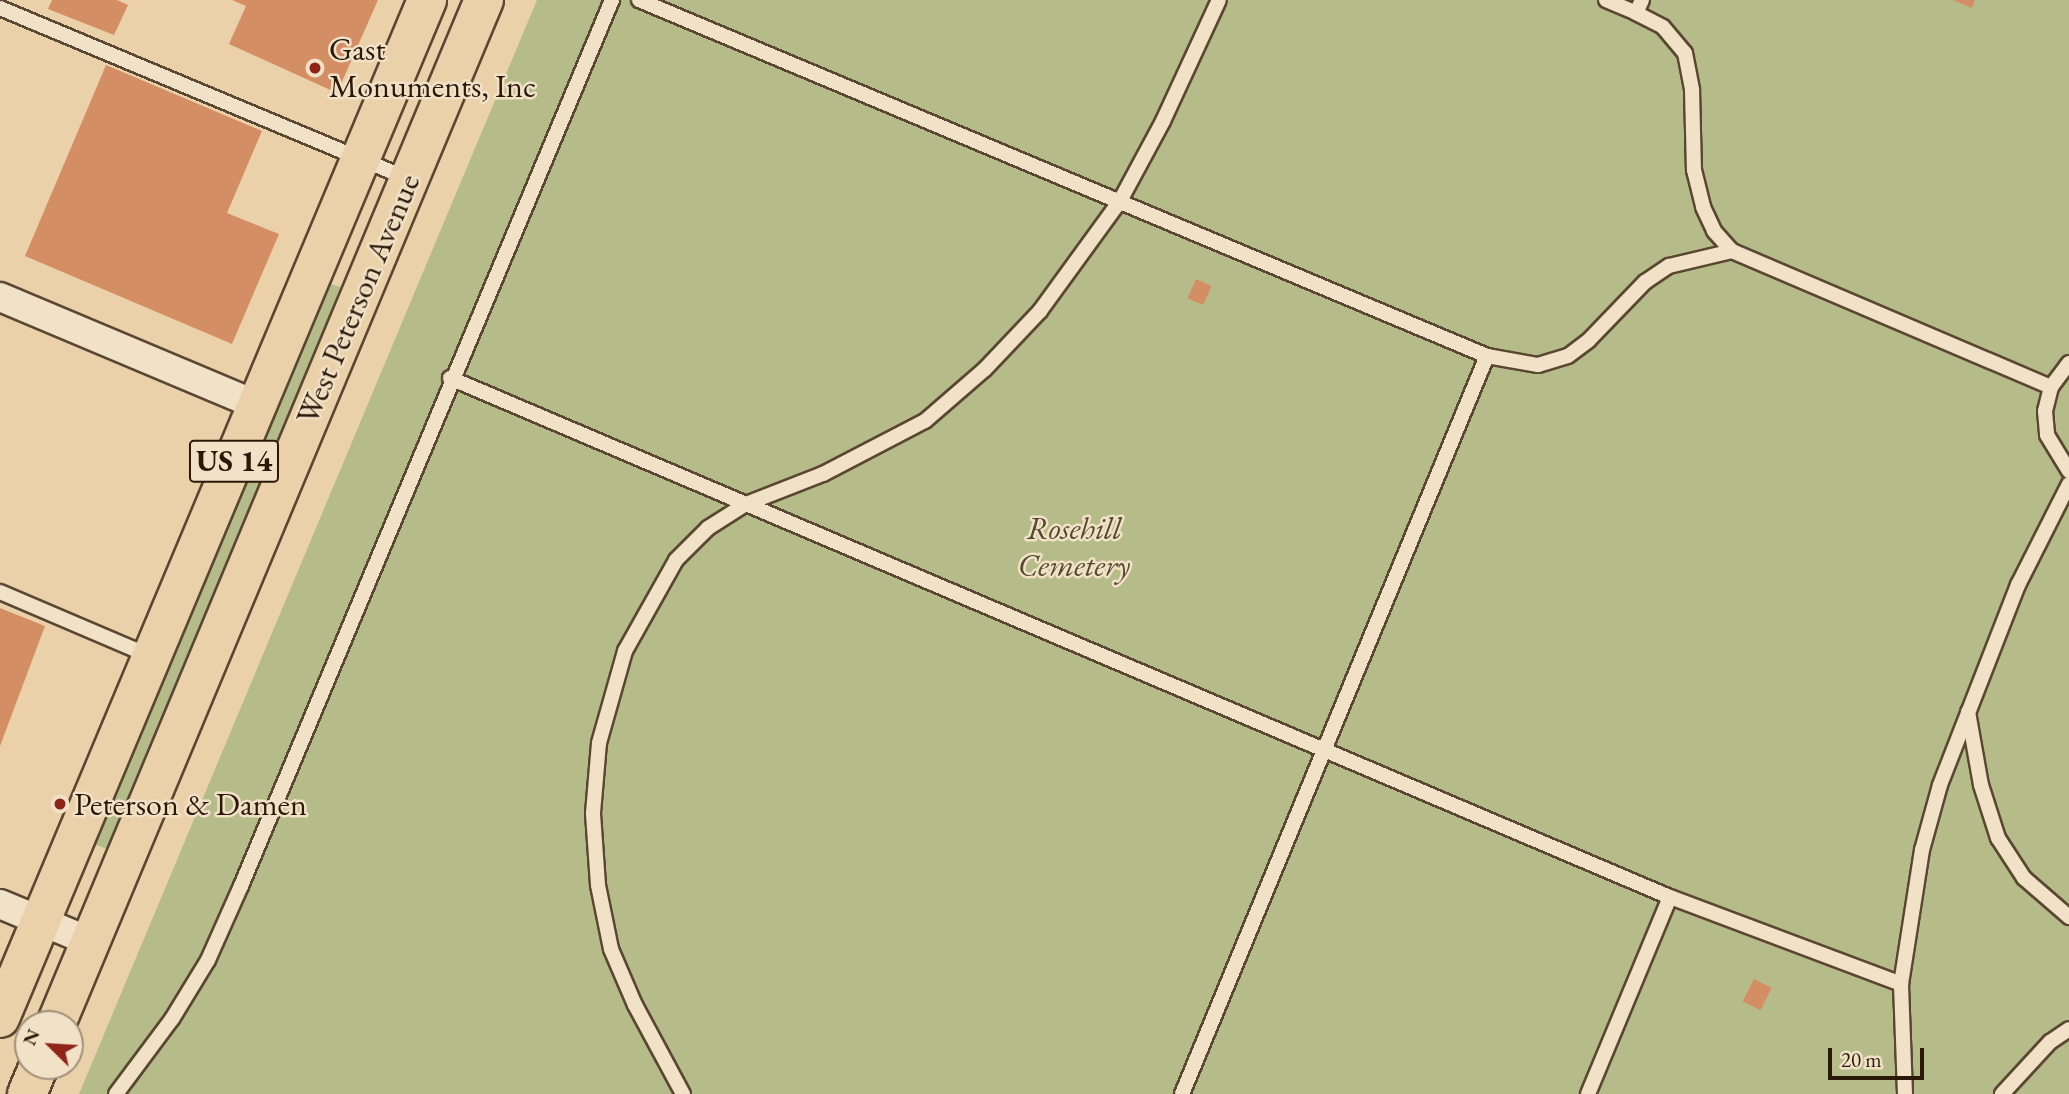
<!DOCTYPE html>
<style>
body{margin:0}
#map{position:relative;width:2069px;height:1094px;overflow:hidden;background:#ead1a9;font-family:"EB Garamond",serif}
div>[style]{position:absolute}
.green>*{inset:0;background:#b6bc89}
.building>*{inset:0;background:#d48e63;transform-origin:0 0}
.roads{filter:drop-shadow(2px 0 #5a4731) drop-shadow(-2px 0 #5a4731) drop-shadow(0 2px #5a4731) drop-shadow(0 -2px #5a4731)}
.service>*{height:14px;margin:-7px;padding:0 7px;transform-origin:7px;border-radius:7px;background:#f1e1c7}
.minor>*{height:28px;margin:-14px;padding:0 14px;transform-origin:14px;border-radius:14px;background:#f1e1c7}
.primary>*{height:38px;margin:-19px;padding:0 19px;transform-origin:19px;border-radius:19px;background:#ead1a9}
.dots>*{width:19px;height:19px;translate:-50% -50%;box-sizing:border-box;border:4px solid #f1e1c7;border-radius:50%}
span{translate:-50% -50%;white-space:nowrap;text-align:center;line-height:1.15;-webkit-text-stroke:5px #f1e1c7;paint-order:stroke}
.shield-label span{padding:2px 5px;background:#f1e1c7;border:2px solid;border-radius:5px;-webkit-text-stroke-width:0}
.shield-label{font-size:30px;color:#2a1909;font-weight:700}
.poi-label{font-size:32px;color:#2a1909}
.left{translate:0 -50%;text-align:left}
.street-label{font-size:32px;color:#2a1909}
.park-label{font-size:32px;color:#544a2f;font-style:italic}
.north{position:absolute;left:14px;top:1010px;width:70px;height:70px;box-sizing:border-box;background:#f1e1c7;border:2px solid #a1917b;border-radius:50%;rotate:294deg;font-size:19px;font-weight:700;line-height:28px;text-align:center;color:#2a1909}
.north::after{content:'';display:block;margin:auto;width:24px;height:32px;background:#8f2418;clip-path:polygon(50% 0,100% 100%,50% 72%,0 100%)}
.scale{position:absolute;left:1828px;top:1048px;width:96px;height:32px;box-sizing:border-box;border:4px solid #2a1909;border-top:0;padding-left:9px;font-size:21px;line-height:24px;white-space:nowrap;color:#2a1909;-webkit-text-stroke:5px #f1e1c7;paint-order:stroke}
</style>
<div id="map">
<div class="green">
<i style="clip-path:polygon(537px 0,2069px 0,2069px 1094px,79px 1094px)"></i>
<i style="clip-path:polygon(328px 283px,340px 287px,324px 334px,109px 850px,94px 844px)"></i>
</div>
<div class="building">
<i style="clip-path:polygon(52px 0,117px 0,128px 5px,114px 35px,48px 9px)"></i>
<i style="clip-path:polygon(232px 0,378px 0,337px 93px,229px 44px,246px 6px)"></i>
<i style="clip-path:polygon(1953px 0,1975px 0,1972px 8px)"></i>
<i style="clip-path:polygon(106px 65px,262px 131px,227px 213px,279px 234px,232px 344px,25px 256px)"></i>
<i style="left:1196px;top:279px;width:17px;height:21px;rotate:24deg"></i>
<i style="clip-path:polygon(0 608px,45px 626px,0 746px)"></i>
<i style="left:1754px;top:979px;width:20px;height:25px;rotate:27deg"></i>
</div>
<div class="roads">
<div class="service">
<i style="left:639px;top:0;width:920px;rotate:22.77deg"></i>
<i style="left:1606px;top:0;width:33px;rotate:23deg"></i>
<i style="left:1642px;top:0;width:14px;rotate:115deg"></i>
<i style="left:1636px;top:13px;width:30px;rotate:27deg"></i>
<i style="left:1663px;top:27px;width:34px;rotate:50deg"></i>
<i style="left:1685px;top:53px;width:38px;rotate:79deg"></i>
<i style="left:1692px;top:90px;width:80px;rotate:88.6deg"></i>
<i style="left:1694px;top:170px;width:38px;rotate:76deg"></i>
<i style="left:1703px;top:207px;width:26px;rotate:65deg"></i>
<i style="left:1714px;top:231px;width:27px;rotate:48deg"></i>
<i style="left:0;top:8px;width:442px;rotate:22.7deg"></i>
<i style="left:2069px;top:363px;width:30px;rotate:127deg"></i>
<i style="left:2051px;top:387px;width:25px;rotate:104deg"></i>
<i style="left:2045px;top:411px;width:24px;rotate:85deg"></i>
<i style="left:2047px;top:435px;width:42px;rotate:58.6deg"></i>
<i style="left:450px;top:378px;width:1326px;rotate:23.05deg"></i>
<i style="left:1670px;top:897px;width:247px;rotate:20.6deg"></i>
<i style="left:0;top:592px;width:163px;rotate:23.1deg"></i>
<i style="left:1968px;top:712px;width:74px;rotate:79.9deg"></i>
<i style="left:1981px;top:785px;width:56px;rotate:72.2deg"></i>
<i style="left:1998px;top:838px;width:48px;rotate:57deg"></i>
<i style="left:2024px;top:878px;width:60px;rotate:40.9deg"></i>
<i style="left:116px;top:1094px;width:94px;rotate:-53.3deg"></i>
<i style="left:172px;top:1019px;width:69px;rotate:-58.6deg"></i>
<i style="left:208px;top:960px;width:81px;rotate:-66deg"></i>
<i style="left:241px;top:886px;width:961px;rotate:-67.28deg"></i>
<i style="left:683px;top:1094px;width:101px;rotate:-118.3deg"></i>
<i style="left:635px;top:1005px;width:61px;rotate:-113.2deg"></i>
<i style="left:611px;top:949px;width:65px;rotate:-101.5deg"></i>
<i style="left:598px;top:885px;width:72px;rotate:-94deg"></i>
<i style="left:593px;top:813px;width:70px;rotate:-85.1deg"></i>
<i style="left:599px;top:743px;width:96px;rotate:-74.2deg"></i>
<i style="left:625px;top:651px;width:104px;rotate:-60.7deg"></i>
<i style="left:676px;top:560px;width:45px;rotate:-45deg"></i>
<i style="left:708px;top:528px;width:45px;rotate:-32.3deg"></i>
<i style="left:746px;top:504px;width:83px;rotate:-21.3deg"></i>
<i style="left:823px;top:474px;width:115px;rotate:-27.5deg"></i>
<i style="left:925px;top:421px;width:79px;rotate:-40.9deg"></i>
<i style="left:985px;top:369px;width:80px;rotate:-46.5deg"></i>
<i style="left:1040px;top:311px;width:136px;rotate:-54deg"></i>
<i style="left:1120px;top:201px;width:91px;rotate:-61.7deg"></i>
<i style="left:1163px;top:121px;width:133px;rotate:-65.2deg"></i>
<i style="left:1182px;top:1094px;width:799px;rotate:-67.55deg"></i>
<i style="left:1487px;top:356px;width:52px;rotate:10deg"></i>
<i style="left:1538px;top:365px;width:31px;rotate:-17deg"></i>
<i style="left:1568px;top:356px;width:26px;rotate:-37deg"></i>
<i style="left:1589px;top:340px;width:81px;rotate:-46deg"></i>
<i style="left:1645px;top:282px;width:29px;rotate:-34deg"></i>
<i style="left:1669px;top:266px;width:65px;rotate:-13.4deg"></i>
<i style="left:1732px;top:251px;width:347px;rotate:23.1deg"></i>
<i style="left:1588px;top:1094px;width:213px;rotate:-67.4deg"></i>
<i style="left:1905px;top:1094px;width:110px;rotate:-92.1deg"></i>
<i style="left:1901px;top:984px;width:136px;rotate:-81.1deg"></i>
<i style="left:1922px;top:850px;width:67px;rotate:-74.5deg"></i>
<i style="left:1940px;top:785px;width:215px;rotate:-68.7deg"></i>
<i style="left:2018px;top:585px;width:113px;rotate:-63.2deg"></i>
<i style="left:2002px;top:1094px;width:71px;rotate:-47.3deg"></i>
<i style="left:2050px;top:1042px;width:23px;rotate:-34deg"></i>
</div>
<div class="minor">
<i style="left:0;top:297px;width:279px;rotate:22.8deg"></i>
<i style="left:0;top:904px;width:99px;rotate:22.7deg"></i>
</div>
<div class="primary">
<i style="left:0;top:1018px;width:1104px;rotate:-67.24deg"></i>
<i style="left:56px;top:1024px;width:1110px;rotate:-67.32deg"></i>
<i style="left:27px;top:1094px;width:30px;rotate:-67deg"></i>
</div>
</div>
<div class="dots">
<i style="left:315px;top:68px;background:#8f2418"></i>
<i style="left:60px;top:804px;background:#8f2418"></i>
</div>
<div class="shield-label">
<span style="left:234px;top:461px">US 14</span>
</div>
<div class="poi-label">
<span class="left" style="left:329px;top:68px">Gast<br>Monuments, Inc</span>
<span class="left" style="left:74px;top:804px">Peterson &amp; Damen</span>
</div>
<div class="street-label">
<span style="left:358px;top:299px;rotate:-67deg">West Peterson Avenue</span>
</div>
<div class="park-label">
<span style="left:1074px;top:547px">Rosehill<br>Cemetery</span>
</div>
<div class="north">N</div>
<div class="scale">20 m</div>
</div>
